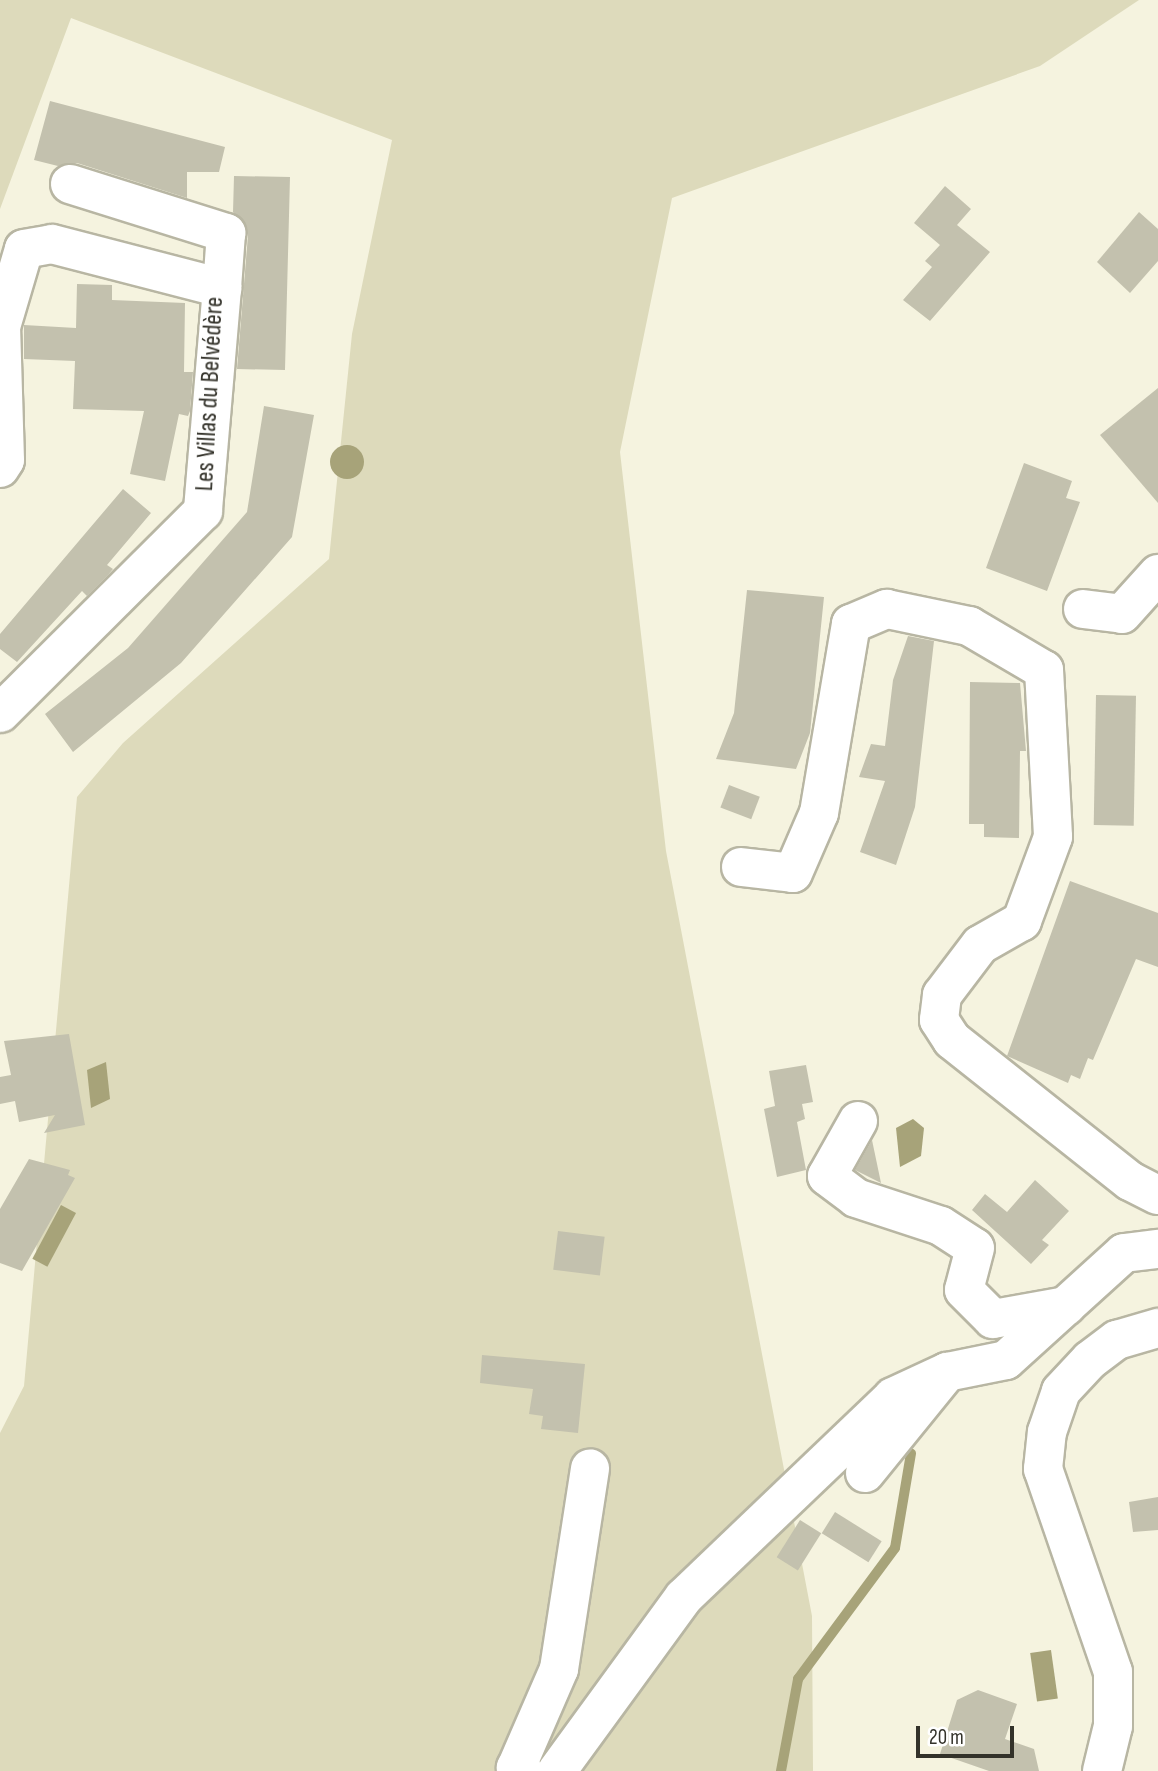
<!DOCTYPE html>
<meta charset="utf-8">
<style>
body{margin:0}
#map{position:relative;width:1158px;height:1771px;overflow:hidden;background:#f5f3df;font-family:"Sofia Sans Condensed",sans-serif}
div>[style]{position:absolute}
.green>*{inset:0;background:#dddabb}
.water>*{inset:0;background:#a7a379;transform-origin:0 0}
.round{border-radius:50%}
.stream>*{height:10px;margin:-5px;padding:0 5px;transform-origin:5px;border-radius:5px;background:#a7a379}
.building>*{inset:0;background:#c3c1ae;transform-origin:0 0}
.roads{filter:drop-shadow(2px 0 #b8b6a3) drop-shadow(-2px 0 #b8b6a3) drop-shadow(0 2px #b8b6a3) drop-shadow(0 -2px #b8b6a3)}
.minor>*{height:38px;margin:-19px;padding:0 19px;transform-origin:19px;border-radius:19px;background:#fff}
span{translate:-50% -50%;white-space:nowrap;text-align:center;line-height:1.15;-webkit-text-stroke:5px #fff;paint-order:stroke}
.street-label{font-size:26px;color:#33322a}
.scale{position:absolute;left:916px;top:1726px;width:98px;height:32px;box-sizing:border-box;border:4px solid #33322a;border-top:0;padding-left:9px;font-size:21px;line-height:24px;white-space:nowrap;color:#33322a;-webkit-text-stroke:5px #fff;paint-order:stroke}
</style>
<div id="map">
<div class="green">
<i style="clip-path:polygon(0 0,1139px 0,1040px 66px,672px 198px,620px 452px,666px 851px,812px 1616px,813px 1771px,0 1771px,0 1433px,24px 1386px,77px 797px,123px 743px,329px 559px,352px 334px,392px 140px,71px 18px,0 209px)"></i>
</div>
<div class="water">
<i class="round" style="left:330px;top:445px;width:34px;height:34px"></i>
<i style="clip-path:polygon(106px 1062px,110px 1099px,91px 1108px,87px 1070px)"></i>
<i style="clip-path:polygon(913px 1119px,924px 1128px,921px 1156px,900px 1167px,896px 1128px)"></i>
<i style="left:61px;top:1205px;width:17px;height:61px;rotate:28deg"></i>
<i style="left:1051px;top:1650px;width:49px;height:21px;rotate:82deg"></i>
</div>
<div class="stream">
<i style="left:781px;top:1771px;width:94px;rotate:-79.5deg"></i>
<i style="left:798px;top:1679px;width:163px;rotate:-53.5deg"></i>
<i style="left:895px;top:1548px;width:96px;rotate:-80.4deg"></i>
</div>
<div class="building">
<i style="clip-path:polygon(50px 101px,225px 147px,219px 172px,187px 172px,187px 198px,77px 163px,58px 166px,34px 160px)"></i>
<i style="clip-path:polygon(234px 176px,290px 177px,285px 370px,237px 369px,248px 235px,233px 212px)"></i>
<i style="clip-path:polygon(945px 186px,971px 209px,957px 225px,990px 252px,930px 321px,903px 300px,932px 267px,925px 261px,940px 245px,914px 223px)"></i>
<i style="clip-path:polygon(1139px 212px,1158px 229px,1158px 261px,1130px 293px,1097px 262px)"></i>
<i style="clip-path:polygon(77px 284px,112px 285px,112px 300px,185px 303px,184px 372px,193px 372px,190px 411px,188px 416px,179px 414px,165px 481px,130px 474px,144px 411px,73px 409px,75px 361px,24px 359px,24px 325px,76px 328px)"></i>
<i style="clip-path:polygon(1158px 388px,1158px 503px,1100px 435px)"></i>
<i style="clip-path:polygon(264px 406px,314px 415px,292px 537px,181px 663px,73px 752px,45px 714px,128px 648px,247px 512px)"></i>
<i style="clip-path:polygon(1024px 463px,1072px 481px,1066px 498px,1080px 502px,1047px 591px,986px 568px)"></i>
<i style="clip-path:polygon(123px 489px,151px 513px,107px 565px,113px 569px,108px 575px,87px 596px,82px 591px,17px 662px,0 649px,0 634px)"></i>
<i style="clip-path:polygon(747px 590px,824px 597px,810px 733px,796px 769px,716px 759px,734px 713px)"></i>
<i style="clip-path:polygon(908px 636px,934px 641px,915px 807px,896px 865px,860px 852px,885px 781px,859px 777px,871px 744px,885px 746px,893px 680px)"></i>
<i style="clip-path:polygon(970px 682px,1020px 683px,1026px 751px,1020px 751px,1019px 838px,984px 837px,984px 824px,969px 824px)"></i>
<i style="left:1096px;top:695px;width:40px;height:130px;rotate:1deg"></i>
<i style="left:729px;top:785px;width:33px;height:24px;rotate:21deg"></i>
<i style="clip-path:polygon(1070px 881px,1158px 913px,1158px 967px,1136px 959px,1093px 1060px,1088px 1058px,1080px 1079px,1071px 1075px,1068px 1083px,1007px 1056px)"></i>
<i style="clip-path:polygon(69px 1034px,85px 1125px,44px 1133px,55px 1115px,19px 1122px,15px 1101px,0 1104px,0 1077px,11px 1075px,4px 1041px)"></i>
<i style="clip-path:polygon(806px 1065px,813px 1102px,802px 1104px,805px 1119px,797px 1122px,806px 1170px,777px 1177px,764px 1109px,775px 1106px,769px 1071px)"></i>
<i style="clip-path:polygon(872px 1140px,881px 1183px,855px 1170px)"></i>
<i style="clip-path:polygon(29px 1159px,70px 1170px,68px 1175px,75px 1178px,22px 1271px,0 1263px,0 1209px)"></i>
<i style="clip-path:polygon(1035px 1180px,1069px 1211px,1042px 1240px,1049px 1245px,1031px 1264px,972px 1210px,985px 1194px,1007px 1212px)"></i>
<i style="left:558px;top:1231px;width:47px;height:39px;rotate:7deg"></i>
<i style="clip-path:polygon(482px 1355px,585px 1364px,578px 1433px,541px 1429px,543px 1416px,529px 1414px,533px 1389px,480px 1383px)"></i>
<i style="clip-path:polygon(1158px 1497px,1158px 1530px,1133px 1532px,1129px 1502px)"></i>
<i style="left:835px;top:1512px;width:55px;height:25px;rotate:32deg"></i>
<i style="left:800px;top:1520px;width:25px;height:44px;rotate:32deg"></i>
<i style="clip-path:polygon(978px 1690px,1017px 1704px,1005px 1739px,1034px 1749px,1039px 1771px,989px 1771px,940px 1754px,957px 1700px)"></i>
</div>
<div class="roads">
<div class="minor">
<i style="left:70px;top:184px;width:164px;rotate:17.4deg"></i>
<i style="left:226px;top:233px;width:55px;rotate:94.2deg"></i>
<i style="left:0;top:468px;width:9px;rotate:-58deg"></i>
<i style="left:5px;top:460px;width:133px;rotate:-91.7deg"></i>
<i style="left:1px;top:327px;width:81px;rotate:-73.6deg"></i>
<i style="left:24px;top:249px;width:28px;rotate:-10deg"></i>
<i style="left:52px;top:244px;width:176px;rotate:14.5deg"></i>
<i style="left:222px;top:288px;width:224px;rotate:94.9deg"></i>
<i style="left:203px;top:511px;width:286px;rotate:135.1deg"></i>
<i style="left:1083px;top:609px;width:39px;rotate:7deg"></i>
<i style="left:1122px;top:614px;width:54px;rotate:-48deg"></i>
<i style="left:741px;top:867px;width:52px;rotate:6.6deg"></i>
<i style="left:793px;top:873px;width:65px;rotate:-66.6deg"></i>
<i style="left:819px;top:813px;width:192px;rotate:-80.4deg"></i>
<i style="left:851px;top:624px;width:39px;rotate:-23deg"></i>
<i style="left:887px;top:609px;width:84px;rotate:11.7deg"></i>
<i style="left:969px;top:626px;width:87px;rotate:30.4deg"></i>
<i style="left:1044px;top:670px;width:167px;rotate:86.9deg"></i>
<i style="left:1053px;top:837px;width:90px;rotate:110.3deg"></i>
<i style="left:1022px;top:921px;width:48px;rotate:150.3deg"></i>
<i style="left:980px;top:945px;width:63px;rotate:127.2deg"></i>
<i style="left:942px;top:995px;width:25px;rotate:97deg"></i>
<i style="left:939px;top:1020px;width:24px;rotate:57deg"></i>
<i style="left:952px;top:1040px;width:227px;rotate:38.4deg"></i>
<i style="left:1130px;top:1181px;width:31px;rotate:27deg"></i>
<i style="left:858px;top:1121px;width:63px;rotate:119.4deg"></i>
<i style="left:827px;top:1176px;width:36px;rotate:37deg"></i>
<i style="left:856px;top:1198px;width:89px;rotate:18.2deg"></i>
<i style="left:941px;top:1226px;width:40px;rotate:32.9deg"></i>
<i style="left:975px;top:1248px;width:43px;rotate:104.7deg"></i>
<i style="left:964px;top:1290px;width:41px;rotate:45deg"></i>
<i style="left:993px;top:1319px;width:74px;rotate:-10.1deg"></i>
<i style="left:865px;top:1473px;width:130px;rotate:-50.9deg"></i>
<i style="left:947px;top:1372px;width:60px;rotate:-11.5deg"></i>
<i style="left:1006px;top:1360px;width:159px;rotate:-42.2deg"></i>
<i style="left:1124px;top:1253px;width:34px;rotate:-7deg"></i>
<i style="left:523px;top:1771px;width:8px;rotate:-157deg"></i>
<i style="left:516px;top:1768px;width:108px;rotate:-66.5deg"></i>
<i style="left:559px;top:1669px;width:203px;rotate:-81.2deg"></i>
<i style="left:557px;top:1771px;width:215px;rotate:-53.9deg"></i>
<i style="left:684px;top:1597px;width:289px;rotate:-43.7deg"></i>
<i style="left:893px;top:1397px;width:60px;rotate:-24.8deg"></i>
<i style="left:1102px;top:1771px;width:46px;rotate:-76.3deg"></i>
<i style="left:1113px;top:1726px;width:54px;rotate:-90deg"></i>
<i style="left:1113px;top:1672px;width:215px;rotate:-109deg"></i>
<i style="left:1043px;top:1469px;width:37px;rotate:-84deg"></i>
<i style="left:1047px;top:1432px;width:43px;rotate:-71.1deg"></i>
<i style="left:1061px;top:1391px;width:42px;rotate:-46.9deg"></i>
<i style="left:1090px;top:1360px;width:34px;rotate:-37deg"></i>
<i style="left:1117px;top:1340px;width:43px;rotate:-16.3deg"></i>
</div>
</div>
<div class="street-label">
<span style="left:210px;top:394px;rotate:-87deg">Les Villas du Belvédère</span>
</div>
<div class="scale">20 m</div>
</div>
